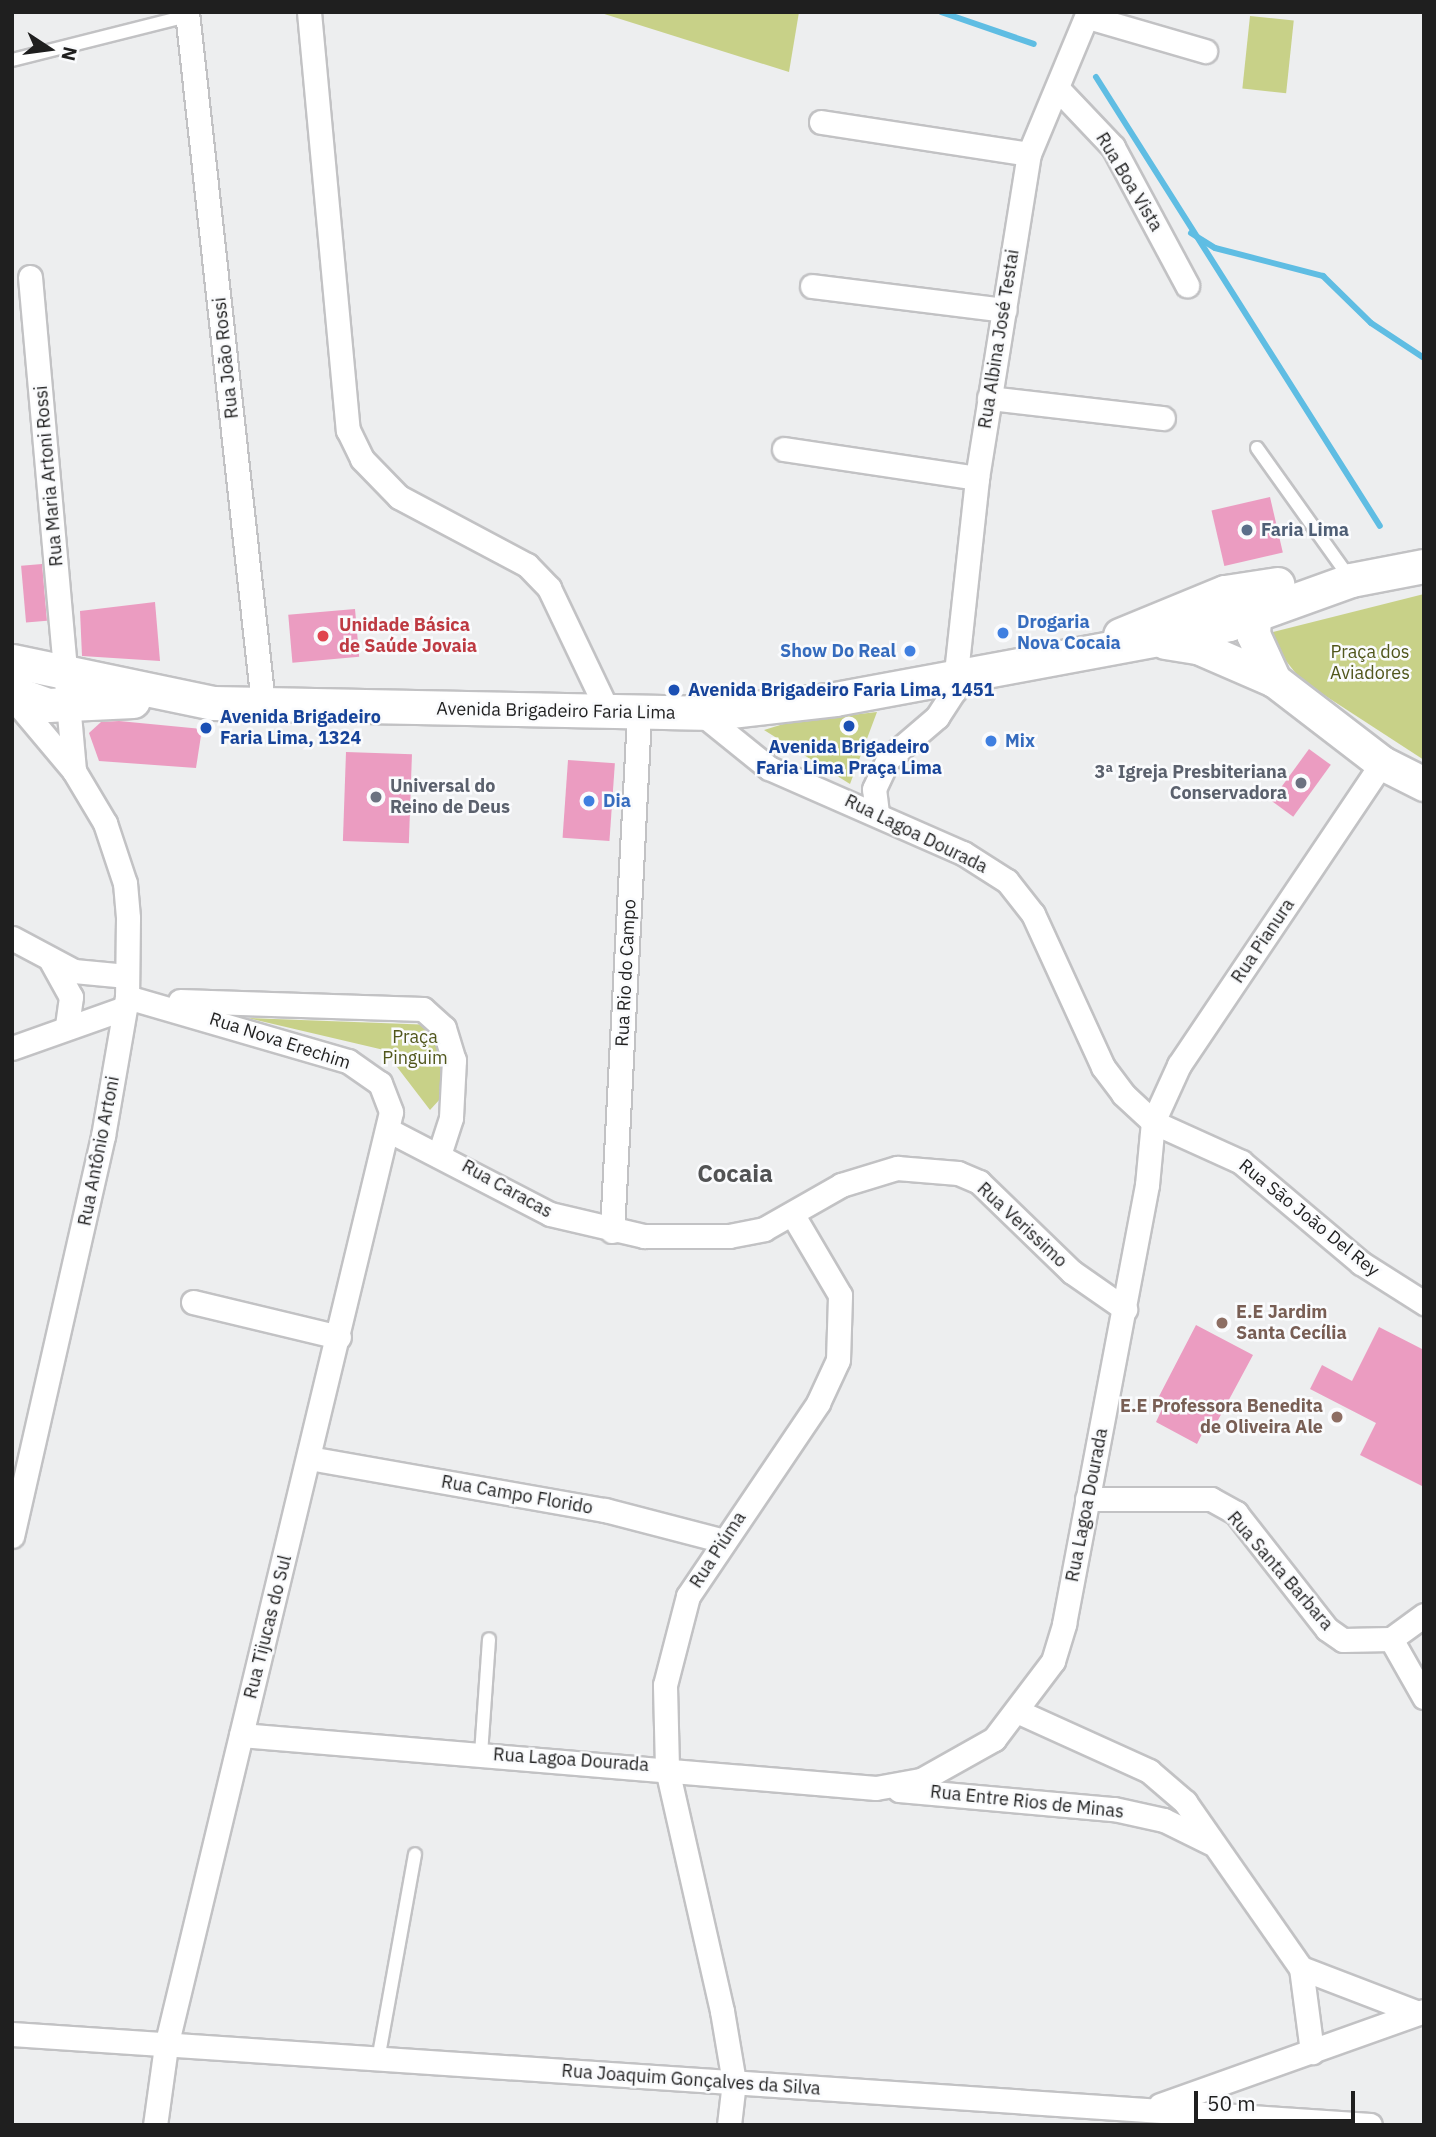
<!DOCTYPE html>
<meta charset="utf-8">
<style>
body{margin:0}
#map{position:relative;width:1436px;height:2137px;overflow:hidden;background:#edeeef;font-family:"IBM Plex Sans",sans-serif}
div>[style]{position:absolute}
.green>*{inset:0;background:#c8d188;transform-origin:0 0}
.stream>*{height:6px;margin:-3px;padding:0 3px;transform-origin:3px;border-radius:3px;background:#5fbde3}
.building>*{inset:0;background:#eb9cc1;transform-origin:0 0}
.roads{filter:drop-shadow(2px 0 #c2c2c4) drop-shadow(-2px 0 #c2c2c4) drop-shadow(0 2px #c2c2c4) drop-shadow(0 -2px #c2c2c4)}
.lane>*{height:12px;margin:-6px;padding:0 6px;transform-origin:6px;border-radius:6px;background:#fff}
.street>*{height:23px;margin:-11.5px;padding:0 11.5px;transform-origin:11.5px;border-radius:11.5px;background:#fff}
.secondary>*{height:33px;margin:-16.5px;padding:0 16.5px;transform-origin:16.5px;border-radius:16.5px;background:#fff}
.dots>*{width:19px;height:19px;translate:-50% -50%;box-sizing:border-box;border:4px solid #fafbfd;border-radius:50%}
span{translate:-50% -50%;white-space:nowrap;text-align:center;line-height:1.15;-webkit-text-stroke:5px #fafbfd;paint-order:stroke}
.street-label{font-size:18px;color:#1f1f1f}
.service-label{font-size:18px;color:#4e5e75;font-weight:700}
.left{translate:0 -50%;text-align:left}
.shop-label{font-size:18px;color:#366cbe;font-weight:700}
.right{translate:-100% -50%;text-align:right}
.health-label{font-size:18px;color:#be3a42;font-weight:700}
.park-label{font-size:18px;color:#50561b}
.transit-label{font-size:18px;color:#164399;font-weight:700}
.worship-label{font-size:18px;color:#5b616d;font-weight:700}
.education-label{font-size:18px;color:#785e54;font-weight:700}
.district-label{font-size:24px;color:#525354;font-weight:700}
.frame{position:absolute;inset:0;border:14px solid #1f1f1f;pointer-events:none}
.north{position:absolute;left:14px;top:14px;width:70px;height:70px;-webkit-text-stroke:5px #fafbfd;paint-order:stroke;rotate:103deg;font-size:19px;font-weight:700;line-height:28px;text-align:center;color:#1f1f1f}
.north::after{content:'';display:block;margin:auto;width:24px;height:32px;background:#1f1f1f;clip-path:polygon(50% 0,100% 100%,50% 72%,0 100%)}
.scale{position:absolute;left:1194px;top:2091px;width:161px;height:32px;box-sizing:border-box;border:4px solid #1f1f1f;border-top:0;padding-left:9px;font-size:21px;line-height:24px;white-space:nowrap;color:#1f1f1f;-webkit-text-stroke:5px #fafbfd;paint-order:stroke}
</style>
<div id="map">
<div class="green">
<i style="clip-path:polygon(598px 12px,799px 12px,789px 72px)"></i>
<i style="left:1250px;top:16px;width:44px;height:73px;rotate:6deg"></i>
<i style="clip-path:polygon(1424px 594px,1424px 760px,1301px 680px,1265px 634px)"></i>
<i style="clip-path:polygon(877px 712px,850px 784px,764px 730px,790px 722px)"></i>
<i style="clip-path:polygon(248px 1018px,434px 1025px,447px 1071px,441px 1098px,430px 1110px,384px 1050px)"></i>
</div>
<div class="stream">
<i style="left:941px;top:12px;width:98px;rotate:19deg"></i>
<i style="left:1096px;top:77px;width:531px;rotate:57.69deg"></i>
<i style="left:1191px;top:233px;width:28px;rotate:32deg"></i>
<i style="left:1215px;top:248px;width:112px;rotate:14.5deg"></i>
<i style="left:1323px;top:276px;width:67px;rotate:44.4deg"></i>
<i style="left:1371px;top:323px;width:64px;rotate:33.4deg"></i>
</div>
<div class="building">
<i style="left:1270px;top:497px;width:57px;height:60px;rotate:77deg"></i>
<i style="left:42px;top:564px;width:57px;height:21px;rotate:85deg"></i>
<i style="clip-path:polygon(155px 602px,160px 661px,82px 656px,80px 611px)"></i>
<i style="left:355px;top:609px;width:48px;height:67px;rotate:85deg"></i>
<i style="clip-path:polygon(119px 721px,202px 729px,196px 768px,99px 761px,89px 733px,101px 722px)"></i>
<i style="left:1309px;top:749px;width:27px;height:64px;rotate:36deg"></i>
<i style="left:346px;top:752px;width:66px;height:89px;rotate:2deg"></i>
<i style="left:568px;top:760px;width:47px;height:78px;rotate:4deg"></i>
<i style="clip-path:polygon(1196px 1325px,1253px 1355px,1210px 1435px,1203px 1432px,1197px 1444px,1156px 1422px,1162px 1409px,1154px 1406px)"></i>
<i style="clip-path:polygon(1379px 1327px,1424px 1350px,1424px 1487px,1360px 1455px,1376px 1423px,1310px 1389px,1322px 1365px,1352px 1381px)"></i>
</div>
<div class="roads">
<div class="lane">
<i style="left:12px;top:60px;width:180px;rotate:-14.1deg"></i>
<i style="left:1257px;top:448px;width:162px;rotate:54.5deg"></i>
<i style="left:481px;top:1754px;width:115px;rotate:-86deg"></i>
<i style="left:378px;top:2060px;width:209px;rotate:-79.8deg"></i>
</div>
<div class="street">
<i style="left:187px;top:12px;width:696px;rotate:83.73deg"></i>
<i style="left:309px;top:12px;width:420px;rotate:84.7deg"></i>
<i style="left:348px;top:430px;width:32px;rotate:64deg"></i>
<i style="left:362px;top:459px;width:53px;rotate:45.8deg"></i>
<i style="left:399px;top:497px;width:145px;rotate:28deg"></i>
<i style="left:527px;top:565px;width:32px;rotate:46deg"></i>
<i style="left:549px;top:588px;width:140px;rotate:64.5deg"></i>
<i style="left:1088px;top:17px;width:122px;rotate:16.2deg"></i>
<i style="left:1058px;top:89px;width:80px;rotate:46.5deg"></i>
<i style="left:1113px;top:147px;width:157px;rotate:61.8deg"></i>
<i style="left:821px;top:122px;width:210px;rotate:8.7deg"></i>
<i style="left:30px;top:277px;width:496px;rotate:84.9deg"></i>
<i style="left:812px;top:286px;width:194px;rotate:7.1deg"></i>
<i style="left:989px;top:398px;width:175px;rotate:6.6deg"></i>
<i style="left:784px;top:449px;width:195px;rotate:8.5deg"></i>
<i style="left:12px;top:697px;width:97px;rotate:50deg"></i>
<i style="left:74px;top:771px;width:61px;rotate:59.2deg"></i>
<i style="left:105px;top:823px;width:63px;rotate:71.6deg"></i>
<i style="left:125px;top:883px;width:35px;rotate:85deg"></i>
<i style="left:128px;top:918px;width:79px;rotate:90.7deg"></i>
<i style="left:127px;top:997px;width:141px;rotate:99.8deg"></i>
<i style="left:103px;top:1136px;width:410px;rotate:102.8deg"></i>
<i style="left:702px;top:714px;width:86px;rotate:38.9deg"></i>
<i style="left:769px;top:768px;width:212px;rotate:23.7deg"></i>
<i style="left:963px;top:853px;width:52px;rotate:32.5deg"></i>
<i style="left:1007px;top:881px;width:42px;rotate:51.8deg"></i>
<i style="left:1033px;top:914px;width:168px;rotate:65.4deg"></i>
<i style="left:1103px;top:1067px;width:34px;rotate:53deg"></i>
<i style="left:1123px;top:1094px;width:41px;rotate:43deg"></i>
<i style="left:1153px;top:1122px;width:97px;rotate:24.4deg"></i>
<i style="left:1241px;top:1162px;width:157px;rotate:40.1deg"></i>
<i style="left:1361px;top:1263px;width:75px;rotate:32.4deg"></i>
<i style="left:877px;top:813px;width:24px;rotate:-97deg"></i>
<i style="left:874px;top:789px;width:33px;rotate:-65deg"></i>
<i style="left:888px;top:759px;width:65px;rotate:-40.6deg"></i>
<i style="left:937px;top:717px;width:31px;rotate:-57deg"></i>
<i style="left:954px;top:691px;width:214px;rotate:-83.8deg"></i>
<i style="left:977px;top:478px;width:328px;rotate:-80.9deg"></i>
<i style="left:1029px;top:154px;width:154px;rotate:-67.4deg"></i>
<i style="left:12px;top:938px;width:70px;rotate:28deg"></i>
<i style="left:74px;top:971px;width:53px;rotate:5.4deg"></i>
<i style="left:51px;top:961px;width:41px;rotate:60.9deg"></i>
<i style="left:71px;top:997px;width:28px;rotate:98deg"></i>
<i style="left:127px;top:997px;width:230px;rotate:16.2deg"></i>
<i style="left:348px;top:1061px;width:39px;rotate:35deg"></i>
<i style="left:380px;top:1083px;width:31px;rotate:69deg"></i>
<i style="left:391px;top:1112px;width:961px;rotate:103.54deg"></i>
<i style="left:166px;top:2046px;width:80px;rotate:97.9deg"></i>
<i style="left:180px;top:1001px;width:243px;rotate:1.9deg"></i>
<i style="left:423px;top:1009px;width:28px;rotate:42deg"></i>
<i style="left:444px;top:1028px;width:34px;rotate:73deg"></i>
<i style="left:454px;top:1060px;width:58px;rotate:93deg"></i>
<i style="left:451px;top:1118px;width:36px;rotate:108deg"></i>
<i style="left:12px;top:1048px;width:120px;rotate:-19.5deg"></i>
<i style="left:390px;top:1131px;width:180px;rotate:27.4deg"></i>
<i style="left:550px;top:1214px;width:97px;rotate:13.2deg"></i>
<i style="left:644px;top:1236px;width:85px"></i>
<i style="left:729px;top:1236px;width:36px;rotate:-11deg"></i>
<i style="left:764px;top:1229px;width:89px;rotate:-29.7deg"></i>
<i style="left:841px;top:1185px;width:59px;rotate:-16.9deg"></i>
<i style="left:897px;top:1168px;width:61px;rotate:4.7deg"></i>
<i style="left:958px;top:1173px;width:23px;rotate:23deg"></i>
<i style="left:979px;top:1182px;width:129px;rotate:44.1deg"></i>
<i style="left:1072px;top:1272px;width:65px;rotate:34.9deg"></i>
<i style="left:612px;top:1231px;width:517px;rotate:-87deg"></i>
<i style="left:193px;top:1302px;width:150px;rotate:13.5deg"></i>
<i style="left:309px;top:1458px;width:301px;rotate:10deg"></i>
<i style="left:605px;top:1510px;width:123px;rotate:14.6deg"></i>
<i style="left:1087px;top:1499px;width:124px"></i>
<i style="left:1211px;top:1499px;width:29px;rotate:29deg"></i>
<i style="left:1236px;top:1513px;width:147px;rotate:51.9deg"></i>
<i style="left:1327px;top:1629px;width:19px;rotate:35deg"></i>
<i style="left:1343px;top:1640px;width:48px;rotate:-1.2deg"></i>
<i style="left:1391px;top:1639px;width:41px;rotate:-36deg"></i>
<i style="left:1391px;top:1639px;width:67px;rotate:60.4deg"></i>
<i style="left:1019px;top:1712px;width:143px;rotate:24.4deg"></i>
<i style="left:1149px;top:1771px;width:48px;rotate:40.7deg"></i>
<i style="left:1185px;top:1802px;width:203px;rotate:55.1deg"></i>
<i style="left:1301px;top:1968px;width:85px;rotate:82.5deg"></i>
<i style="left:241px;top:1735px;width:637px;rotate:4.77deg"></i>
<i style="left:876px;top:1788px;width:46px;rotate:-10.1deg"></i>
<i style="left:921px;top:1780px;width:84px;rotate:-29.3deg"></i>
<i style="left:994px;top:1739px;width:98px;rotate:-52.9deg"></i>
<i style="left:1053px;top:1661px;width:39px;rotate:-73deg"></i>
<i style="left:1064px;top:1624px;width:447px;rotate:-79.3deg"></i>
<i style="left:1147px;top:1185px;width:63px;rotate:-84.6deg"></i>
<i style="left:1153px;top:1122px;width:63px;rotate:-65.5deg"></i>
<i style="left:1179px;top:1065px;width:364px;rotate:-56.1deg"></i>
<i style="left:899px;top:1790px;width:216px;rotate:5.1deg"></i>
<i style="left:1114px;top:1809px;width:51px;rotate:12.4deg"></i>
<i style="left:1164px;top:1820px;width:52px;rotate:26.1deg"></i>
<i style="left:1301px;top:1968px;width:125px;rotate:21deg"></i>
<i style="left:12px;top:2034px;width:1361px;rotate:3.83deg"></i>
<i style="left:1160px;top:2105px;width:280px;rotate:-19.6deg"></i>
<i style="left:729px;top:2125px;width:43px;rotate:-83.4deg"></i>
<i style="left:734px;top:2082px;width:72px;rotate:-99.6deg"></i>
<i style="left:722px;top:2011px;width:249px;rotate:-102.8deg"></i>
<i style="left:667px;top:1768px;width:83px;rotate:-91.4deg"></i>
<i style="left:665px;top:1685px;width:92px;rotate:-75.5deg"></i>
<i style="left:688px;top:1596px;width:233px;rotate:-56deg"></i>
<i style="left:818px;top:1403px;width:47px;rotate:-65.1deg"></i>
<i style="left:838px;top:1360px;width:65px;rotate:-88.2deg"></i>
<i style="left:840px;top:1295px;width:91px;rotate:-120.5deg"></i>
</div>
<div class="secondary">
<i style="left:1256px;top:588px;width:46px;rotate:93.7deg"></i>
<i style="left:1253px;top:634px;width:51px;rotate:65.5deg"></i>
<i style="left:1274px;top:680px;width:136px;rotate:37.5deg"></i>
<i style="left:1382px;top:763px;width:47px;rotate:26.6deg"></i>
<i style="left:1120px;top:635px;width:113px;rotate:-22.3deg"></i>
<i style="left:1225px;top:592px;width:53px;rotate:-8.7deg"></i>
<i style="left:1165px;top:642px;width:33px;rotate:9deg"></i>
<i style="left:1198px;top:647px;width:83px;rotate:23.5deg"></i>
<i style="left:12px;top:661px;width:205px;rotate:11.8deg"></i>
<i style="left:213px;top:703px;width:500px;rotate:1.15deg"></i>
<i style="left:713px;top:713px;width:123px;rotate:-6.5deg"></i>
<i style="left:835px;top:699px;width:341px;rotate:-10.5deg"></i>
<i style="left:1170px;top:637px;width:60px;rotate:-12.4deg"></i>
<i style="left:1229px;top:624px;width:130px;rotate:-19.8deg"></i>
<i style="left:1351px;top:580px;width:74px;rotate:-10.9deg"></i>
<i style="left:12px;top:692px;width:38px;rotate:20deg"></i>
<i style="left:48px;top:705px;width:85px;rotate:-2.7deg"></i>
</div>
</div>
<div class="dots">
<i style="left:1247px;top:530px;background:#5c6f8a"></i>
<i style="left:1003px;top:633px;background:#3f7fe0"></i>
<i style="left:323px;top:636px;background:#e0444e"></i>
<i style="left:910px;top:651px;background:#3f7fe0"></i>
<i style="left:674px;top:690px;background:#1a4fb4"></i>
<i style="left:849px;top:726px;background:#1a4fb4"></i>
<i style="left:206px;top:728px;background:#1a4fb4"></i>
<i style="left:991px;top:741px;background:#3f7fe0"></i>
<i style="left:1301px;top:783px;background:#6b7280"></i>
<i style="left:376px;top:797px;background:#6b7280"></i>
<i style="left:589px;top:801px;background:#3f7fe0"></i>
<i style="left:1222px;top:1323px;background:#8d6e63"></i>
<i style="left:1337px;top:1417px;background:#8d6e63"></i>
</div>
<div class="street-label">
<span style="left:1129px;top:182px;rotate:59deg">Rua Boa Vista</span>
<span style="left:999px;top:339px;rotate:-81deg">Rua Albina José Testai</span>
<span style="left:226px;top:358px;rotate:-96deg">Rua João Rossi</span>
<span style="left:49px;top:476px;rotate:-95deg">Rua Maria Artoni Rossi</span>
<span style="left:556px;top:711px;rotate:1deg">Avenida Brigadeiro Faria Lima</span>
<span style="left:916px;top:834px;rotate:26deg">Rua Lagoa Dourada</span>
<span style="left:1263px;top:941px;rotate:-56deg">Rua Pianura</span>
<span style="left:626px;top:973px;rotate:-87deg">Rua Rio do Campo</span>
<span style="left:280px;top:1041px;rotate:18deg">Rua Nova Erechim</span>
<span style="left:99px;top:1151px;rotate:-79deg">Rua Antônio Artoni</span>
<span style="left:507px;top:1189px;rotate:29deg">Rua Caracas</span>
<span style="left:1309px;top:1218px;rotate:39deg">Rua São João Del Rey</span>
<span style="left:1022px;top:1225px;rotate:43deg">Rua Verissimo</span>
<span style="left:517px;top:1495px;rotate:10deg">Rua Campo Florido</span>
<span style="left:1087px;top:1505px;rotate:-79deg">Rua Lagoa Dourada</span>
<span style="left:718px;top:1550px;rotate:-57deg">Rua Piúma</span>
<span style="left:1280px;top:1571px;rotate:49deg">Rua Santa Barbara</span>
<span style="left:268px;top:1627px;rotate:-76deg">Rua Tijucas do Sul</span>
<span style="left:571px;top:1760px;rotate:4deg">Rua Lagoa Dourada</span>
<span style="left:1027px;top:1802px;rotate:6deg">Rua Entre Rios de Minas</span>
<span style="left:691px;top:2080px;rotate:4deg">Rua Joaquim Gonçalves da Silva</span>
</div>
<div class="service-label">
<span class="left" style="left:1261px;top:530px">Faria Lima</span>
</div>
<div class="shop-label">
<span class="left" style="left:1017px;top:633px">Drogaria<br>Nova Cocaia</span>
<span class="right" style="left:896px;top:651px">Show Do Real</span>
<span class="left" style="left:1005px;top:741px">Mix</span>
<span class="left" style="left:603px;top:801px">Dia</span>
</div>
<div class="health-label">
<span class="left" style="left:339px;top:636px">Unidade Básica<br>de Saúde Jovaia</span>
</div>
<div class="park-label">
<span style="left:1370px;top:663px">Praça dos<br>Aviadores</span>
<span style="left:415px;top:1048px">Praça<br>Pinguim</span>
</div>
<div class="transit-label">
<span class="left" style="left:688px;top:690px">Avenida Brigadeiro Faria Lima, 1451</span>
<span class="left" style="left:220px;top:728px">Avenida Brigadeiro<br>Faria Lima, 1324</span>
<span style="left:849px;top:758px">Avenida Brigadeiro<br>Faria Lima Praça Lima</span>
</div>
<div class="worship-label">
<span class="right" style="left:1287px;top:783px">3ª Igreja Presbiteriana<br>Conservadora</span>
<span class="left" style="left:390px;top:797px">Universal do<br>Reino de Deus</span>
</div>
<div class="education-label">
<span class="left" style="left:1236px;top:1323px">E.E Jardim<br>Santa Cecília</span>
<span class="right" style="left:1323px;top:1417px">E.E Professora Benedita<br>de Oliveira Ale</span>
</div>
<div class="district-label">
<span style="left:735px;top:1174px">Cocaia</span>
</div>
<div class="frame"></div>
<div class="north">N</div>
<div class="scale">50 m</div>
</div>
